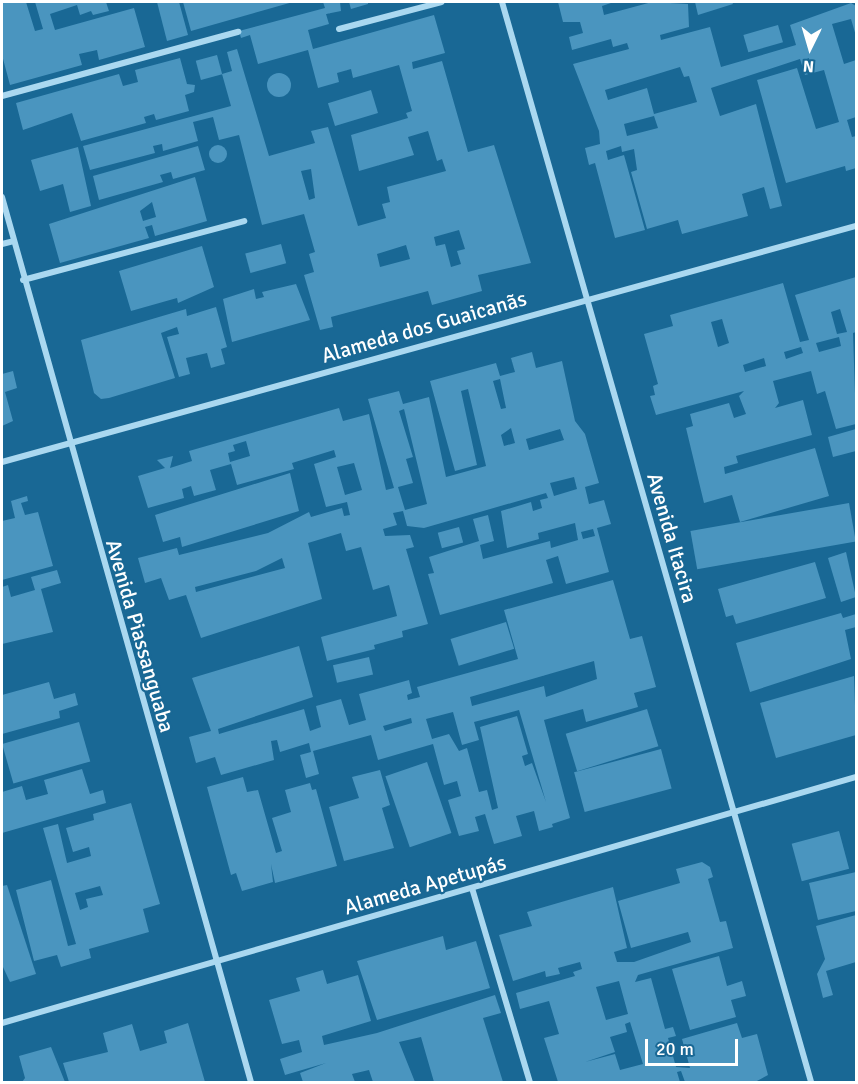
<!DOCTYPE html>
<meta charset="utf-8">
<style>
body{margin:0}
#map{position:relative;width:858px;height:1084px;overflow:hidden;background:#196895;font-family:Signika,sans-serif}
div>[style]{position:absolute}
.building>*{inset:0;background:#4a95bf;transform-origin:0 0}
.round{border-radius:50%}
.minor>*{height:6px;margin:-3px;padding:0 3px;transform-origin:3px;border-radius:3px;background:#aad8f0}
span{translate:-50% -50%;white-space:nowrap;text-align:center;line-height:1.15;-webkit-text-stroke:4.5px #196895;paint-order:stroke}
.street-label{font-size:21px;color:#fff}
.frame{position:absolute;inset:0;border:3px solid #fff;pointer-events:none}
.north{position:absolute;left:780px;top:18px;width:60px;height:60px;-webkit-text-stroke:4px #196895;paint-order:stroke;rotate:185deg;font-size:16px;font-weight:700;line-height:24px;text-align:center;color:#fff}
.north::after{content:'';display:block;margin:auto;width:21px;height:27px;background:#fff;clip-path:polygon(50% 0,100% 100%,50% 72%,0 100%)}
.scale{position:absolute;left:645px;top:1039px;width:93px;height:27px;box-sizing:border-box;border:3px solid #fff;border-top:0;padding-left:8px;font-size:18px;line-height:21px;white-space:nowrap;color:#fff;-webkit-text-stroke:4px #196895;paint-order:stroke}
</style>
<div id="map">
<div class="building">
<i style="clip-path:polygon(2px 2px,26px 2px,35px 31px,43px 29px,35px 2px,106px 2px,109px 11px,93px 15px,91px 11px,80px 15px,77px 5px,50px 14px,55px 30px,134px 8px,145px 47px,99px 60px,97px 50px,79px 54px,82px 65px,10px 85px,2px 55px)"></i>
<i style="clip-path:polygon(157px 2px,179px 2px,188px 35px,167px 41px)"></i>
<i style="clip-path:polygon(183px 2px,293px 2px,191px 31px)"></i>
<i style="clip-path:polygon(evenodd,323px 2px,340px 2px,341px 11px,326px 14px,329px 24px,308px 30px,313px 49px,434px 15px,445px 53px,412px 62px,413px 69px,442px 61px,468px 152px,494px 145px,531px 263px,478px 275px,482px 291px,432px 305px,428px 291px,331px 317px,333px 327px,320px 330px,304px 275px,314px 272px,309px 254px,315px 252px,304px 214px,262px 225px,239px 135px,219px 140px,213px 117px,193px 122px,198px 141px,163px 151px,162px 144px,153px 146px,155px 153px,90px 170px,83px 146px,231px 106px,222px 74px,232px 71px,227px 52px,237px 49px,269px 156px,315px 143px,311px 131px,328px 127px,358px 226px,386px 218px,382px 204px,390px 202px,387px 187px,446px 171px,442px 159px,437px 161px,428px 131px,408px 137px,414px 155px,359px 171px,351px 135px,408px 118px,406px 113px,412px 111px,399px 65px,353px 78px,351px 69px,337px 73px,339px 82px,318px 88px,308px 50px,258px 64px,250px 35px,241px 38px,239px 31px,325px 8px,323px 2px,311px 169px,315px 198px,309px 200px,301px 171px,311px 169px,323px 2px,459px 230px,465px 249px,457px 251px,461px 264px,451px 267px,445px 244px,436px 246px,434px 237px,459px 230px,323px 2px,406px 245px,410px 259px,380px 267px,377px 254px,406px 245px)"></i>
<i style="clip-path:polygon(349px 2px,368px 2px,368px 4px,351px 9px)"></i>
<i style="clip-path:polygon(evenodd,558px 2px,614px 2px,602px 6px,604px 15px,652px 2px,688px 4px,689px 27px,660px 35px,661px 40px,710px 27px,721px 67px,796px 45px,790px 25px,851px 3px,856px 6px,856px 36px,851px 19px,832px 24px,844px 64px,856px 60px,856px 117px,847px 120px,852px 137px,856px 136px,856px 168px,846px 171px,845px 166px,786px 183px,757px 80px,797px 68px,816px 129px,839px 122px,824px 70px,805px 75px,800px 59px,711px 88px,720px 116px,756px 104px,782px 206px,770px 209px,764px 187px,742px 194px,748px 216px,682px 234px,678px 220px,647px 229px,631px 172px,637px 170px,634px 149px,622px 152px,621px 146px,606px 151px,608px 160px,624px 155px,645px 230px,615px 238px,595px 163px,589px 165px,585px 148px,600px 144px,599px 131px,573px 64px,629px 49px,627px 43px,613px 47px,611px 39px,572px 50px,569px 37px,583px 33px,580px 22px,563px 22px,558px 2px,680px 67px,684px 77px,689px 76px,697px 102px,654px 114px,647px 88px,608px 100px,605px 90px,680px 67px,558px 2px,654px 116px,658px 128px,627px 136px,624px 124px,654px 116px)"></i>
<i style="clip-path:polygon(695px 2px,732px 2px,733px 4px,698px 15px)"></i>
<i style="left:778px;top:25px;width:18px;height:36px;rotate:74deg"></i>
<i style="left:217px;top:55px;width:20px;height:22px;rotate:75deg"></i>
<i style="clip-path:polygon(180px 58px,187px 84px,195px 85px,194px 92px,185px 95px,189px 111px,156px 120px,154px 114px,144px 117px,146px 123px,81px 141px,72px 113px,23px 130px,16px 103px,119px 74px,123px 86px,138px 82px,135px 70px)"></i>
<i class="round" style="left:267px;top:73px;width:24px;height:24px"></i>
<i style="left:371px;top:90px;width:24px;height:45px;rotate:73deg"></i>
<i class="round" style="left:209px;top:145px;width:18px;height:18px"></i>
<i style="clip-path:polygon(198px 146px,205px 170px,173px 179px,171px 172px,160px 175px,163px 182px,99px 200px,93px 176px)"></i>
<i style="clip-path:polygon(78px 147px,91px 206px,70px 212px,63px 184px,40px 191px,31px 160px)"></i>
<i style="clip-path:polygon(evenodd,195px 177px,207px 221px,155px 236px,152px 225px,145px 227px,149px 238px,60px 263px,49px 224px,195px 177px,152px 202px,156px 217px,143px 221px,140px 211px,152px 202px)"></i>
<i style="left:281px;top:244px;width:20px;height:37px;rotate:75deg"></i>
<i style="clip-path:polygon(202px 246px,214px 287px,178px 303px,177px 298px,131px 311px,119px 271px)"></i>
<i style="clip-path:polygon(evenodd,856px 277px,856px 332px,853px 333px,856px 424px,836px 429px,825px 391px,817px 394px,811px 371px,773px 381px,779px 403px,775px 408px,803px 400px,812px 435px,736px 456px,738px 463px,724px 467px,725px 474px,815px 448px,829px 496px,740px 522px,732px 495px,704px 503px,686px 428px,693px 426px,690px 414px,729px 403px,734px 418px,746px 414px,739px 396px,744px 391px,656px 415px,650px 396px,655px 395px,653px 386px,658px 384px,644px 334px,673px 326px,670px 315px,783px 283px,800px 342px,809px 340px,795px 295px,856px 277px,840px 309px,847px 332px,837px 334px,831px 312px,840px 309px,856px 277px,722px 319px,729px 343px,718px 347px,711px 322px,722px 319px,856px 277px,839px 337px,841px 346px,819px 352px,816px 343px,839px 337px,856px 277px,801px 347px,803px 353px,786px 359px,784px 352px,801px 347px,856px 277px,764px 358px,766px 366px,745px 372px,743px 365px,764px 358px)"></i>
<i style="clip-path:polygon(296px 284px,310px 320px,232px 342px,223px 299px,254px 289px,256px 299px,264px 297px,262px 292px)"></i>
<i style="clip-path:polygon(216px 307px,227px 347px,221px 349px,225px 364px,211px 368px,207px 353px,186px 358px,190px 374px,179px 377px,167px 337px,179px 334px,177px 327px,161px 333px,175px 378px,109px 398px,101px 399px,94px 393px,81px 340px,186px 309px,187px 316px)"></i>
<i style="clip-path:polygon(evenodd,532px 352px,536px 368px,562px 361px,575px 421px,585px 434px,599px 483px,585px 487px,589px 504px,604px 500px,611px 524px,597px 528px,609px 572px,566px 584px,558px 556px,546px 560px,553px 583px,440px 615px,428px 574px,434px 573px,429px 557px,479px 541px,473px 519px,488px 515px,494px 541px,480px 545px,483px 559px,550px 541px,551px 548px,578px 540px,575px 523px,538px 533px,539px 539px,507px 548px,501px 511px,531px 502px,533px 511px,542px 508px,540px 500px,548px 498px,546px 493px,424px 528px,407px 526px,403px 511px,393px 513px,397px 525px,383px 529px,385px 536px,410px 535px,414px 547px,406px 549px,428px 624px,402px 631px,403px 637px,374px 645px,375px 649px,327px 661px,321px 637px,397px 616px,389px 585px,373px 590px,361px 547px,346px 551px,341px 533px,308px 543px,322px 599px,201px 638px,186px 595px,169px 600px,161px 578px,145px 583px,138px 558px,177px 548px,179px 555px,268px 533px,309px 512px,311px 517px,342px 508px,344px 516px,350px 515px,347px 502px,326px 507px,314px 464px,336px 457px,334px 450px,292px 463px,294px 469px,237px 485px,231px 464px,210px 470px,216px 490px,194px 496px,191px 486px,182px 489px,184px 498px,148px 508px,138px 476px,165px 468px,157px 460px,173px 456px,170px 468px,192px 461px,189px 451px,339px 408px,343px 421px,369px 414px,386px 490px,394px 488px,368px 399px,399px 391px,403px 404px,429px 397px,446px 477px,486px 466px,468px 389px,461px 391px,477px 465px,455px 471px,430px 381px,496px 363px,500px 376px,515px 372px,511px 358px,532px 352px,500px 379px,506px 408px,501px 409px,493px 381px,500px 379px,532px 352px,404px 409px,427px 504px,405px 510px,398px 487px,413px 483px,406px 459px,413px 457px,399px 411px,404px 409px,532px 352px,511px 428px,515px 443px,504px 446px,501px 435px,511px 428px,532px 352px,560px 429px,564px 440px,529px 450px,526px 439px,560px 429px,532px 352px,246px 441px,250px 456px,230px 462px,228px 453px,235px 451px,233px 445px,246px 441px,532px 352px,354px 463px,362px 490px,345px 495px,337px 467px,354px 463px,532px 352px,574px 477px,577px 489px,554px 496px,550px 483px,574px 477px,532px 352px,593px 529px,595px 536px,583px 539px,581px 532px,593px 529px,532px 352px,282px 558px,285px 568px,196px 592px,195px 587px,256px 571px,282px 558px)"></i>
<i style="clip-path:polygon(13px 371px,17px 388px,5px 392px,13px 421px,2px 426px,2px 374px)"></i>
<i style="clip-path:polygon(856px 429px,856px 451px,833px 457px,828px 437px)"></i>
<i style="clip-path:polygon(290px 473px,299px 511px,182px 547px,180px 537px,163px 542px,155px 515px)"></i>
<i style="clip-path:polygon(27px 496px,28px 501px,21px 503px,25px 515px,38px 512px,53px 566px,2px 580px,2px 521px,15px 518px,11px 501px)"></i>
<i style="left:849px;top:503px;width:39px;height:161px;rotate:80deg"></i>
<i style="left:459px;top:527px;width:16px;height:22px;rotate:75deg"></i>
<i style="clip-path:polygon(846px 552px,856px 597px,841px 602px,828px 558px)"></i>
<i style="clip-path:polygon(815px 562px,826px 598px,736px 624px,733px 615px,726px 617px,718px 589px)"></i>
<i style="clip-path:polygon(57px 570px,61px 583px,41px 589px,53px 632px,2px 644px,2px 587px,8px 585px,11px 597px,35px 590px,31px 577px)"></i>
<i style="clip-path:polygon(evenodd,613px 580px,630px 639px,642px 636px,656px 687px,634px 693px,638px 707px,586px 722px,583px 709px,544px 720px,570px 818px,552px 824px,553px 827px,539px 831px,534px 811px,516px 816px,522px 836px,494px 844px,485px 814px,475px 817px,479px 831px,459px 836px,448px 800px,461px 796px,457px 781px,444px 785px,433px 744px,378px 760px,371px 735px,353px 740px,313px 751px,319px 774px,306px 778px,300px 755px,311px 752px,309px 743px,280px 752px,277px 740px,271px 741px,274px 760px,221px 775px,215px 757px,196px 763px,189px 737px,211px 731px,192px 678px,299px 646px,313px 697px,218px 729px,219px 734px,304px 709px,310px 731px,321px 727px,316px 706px,341px 699px,349px 725px,366px 720px,359px 694px,409px 680px,412px 693px,407px 695px,408px 700px,420px 697px,417px 687px,518px 659px,504px 610px,613px 580px,594px 661px,597px 679px,546px 697px,544px 686px,472px 706px,470px 697px,594px 661px,613px 580px,519px 710px,546px 802px,532px 763px,525px 766px,522px 756px,528px 754px,517px 716px,480px 727px,498px 808px,492px 810px,487px 790px,479px 792px,467px 748px,459px 751px,449px 734px,432px 739px,426px 719px,453px 712px,462px 745px,479px 740px,474px 722px,519px 710px,613px 580px,411px 718px,412px 723px,385px 731px,383px 726px,411px 718px)"></i>
<i style="clip-path:polygon(841px 613px,843px 618px,856px 614px,856px 627px,845px 630px,851px 659px,750px 692px,736px 643px)"></i>
<i style="left:506px;top:622px;width:28px;height:58px;rotate:73deg"></i>
<i style="left:369px;top:657px;width:18px;height:37px;rotate:77deg"></i>
<i style="clip-path:polygon(854px 676px,856px 735px,776px 758px,760px 703px)"></i>
<i style="clip-path:polygon(49px 682px,54px 699px,75px 693px,78px 705px,59px 711px,60px 718px,2px 734px,2px 695px)"></i>
<i style="left:647px;top:709px;width:39px;height:85px;rotate:73deg"></i>
<i style="left:79px;top:722px;width:41px;height:80px;rotate:74deg"></i>
<i style="left:661px;top:749px;width:41px;height:90px;rotate:75deg"></i>
<i style="left:427px;top:762px;width:75px;height:44px;rotate:71deg"></i>
<i style="clip-path:polygon(82px 769px,90px 794px,103px 790px,106px 803px,2px 833px,2px 792px,22px 786px,26px 800px,48px 794px,44px 780px)"></i>
<i style="clip-path:polygon(380px 770px,390px 805px,382px 808px,394px 848px,344px 861px,329px 807px,359px 798px,352px 777px)"></i>
<i style="clip-path:polygon(243px 777px,247px 792px,258px 790px,276px 853px,282px 851px,272px 818px,291px 812px,285px 790px,310px 783px,312px 790px,316px 789px,337px 866px,275px 883px,271px 864px,273px 882px,242px 891px,236px 873px,231px 875px,207px 787px)"></i>
<i style="clip-path:polygon(evenodd,131px 803px,160px 904px,143px 909px,149px 932px,89px 949px,91px 958px,61px 967px,57px 955px,34px 961px,16px 890px,51px 880px,68px 946px,76px 944px,43px 828px,58px 824px,67px 863px,91px 856px,89px 847px,73px 852px,66px 828px,94px 820px,93px 814px,131px 803px,100px 886px,103px 895px,86px 899px,88px 907px,80px 910px,75px 893px,100px 886px)"></i>
<i style="left:839px;top:831px;width:39px;height:49px;rotate:75deg"></i>
<i style="clip-path:polygon(evenodd,702px 862px,710px 867px,713px 877px,708px 879px,720px 922px,726px 921px,733px 948px,638px 975px,635px 982px,651px 978px,665px 1029px,673px 1027px,676px 1036px,668px 1038px,676px 1067px,690px 1068px,682px 1039px,737px 1023px,742px 1038px,757px 1034px,768px 1075px,755px 1082px,685px 1082px,681px 1071px,677px 1072px,680px 1082px,558px 1082px,544px 1038px,559px 1034px,549px 1001px,520px 1009px,516px 993px,575px 976px,573px 972px,582px 969px,580px 962px,558px 968px,560px 974px,546px 977px,545px 971px,513px 981px,499px 935px,532px 926px,527px 912px,613px 887px,627px 948px,614px 952px,617px 962px,634px 962px,691px 942px,688px 932px,631px 948px,618px 901px,680px 883px,676px 869px,702px 862px,619px 981px,628px 1014px,606px 1020px,596px 987px,619px 981px,702px 862px,630px 1022px,643px 1064px,620px 1070px,615px 1054px,585px 1062px,615px 1052px,610px 1037px,627px 1032px,625px 1024px,630px 1022px)"></i>
<i style="clip-path:polygon(856px 872px,856px 911px,818px 920px,809px 883px)"></i>
<i style="clip-path:polygon(7px 885px,36px 974px,10px 982px,2px 965px,2px 886px)"></i>
<i style="clip-path:polygon(856px 915px,856px 962px,826px 971px,833px 995px,823px 998px,817px 974px,825px 959px,816px 926px)"></i>
<i style="clip-path:polygon(443px 936px,446px 950px,476px 941px,490px 988px,377px 1020px,357px 961px)"></i>
<i style="clip-path:polygon(719px 956px,727px 986px,742px 981px,746px 996px,731px 1000px,736px 1017px,690px 1030px,672px 969px)"></i>
<i style="clip-path:polygon(323px 970px,327px 984px,358px 975px,371px 1021px,322px 1036px,324px 1045px,377px 1033px,495px 995px,501px 1013px,483px 1018px,503px 1082px,434px 1082px,421px 1037px,399px 1042px,415px 1082px,373px 1082px,369px 1070px,352px 1074px,355px 1082px,303px 1082px,300px 1073px,326px 1063px,285px 1075px,280px 1059px,302px 1052px,299px 1040px,282px 1044px,269px 1000px,300px 991px,296px 978px)"></i>
<i style="clip-path:polygon(188px 1023px,205px 1082px,69px 1082px,63px 1063px,108px 1052px,103px 1033px,132px 1024px,140px 1051px,167px 1043px,164px 1031px)"></i>
<i style="clip-path:polygon(51px 1047px,65px 1082px,22px 1082px,25px 1078px,19px 1056px)"></i>
</div>
<div class="minor">
<i style="left:502px;top:2px;width:1123px;rotate:74.03deg"></i>
<i style="left:339px;top:29px;width:106px;rotate:-14.7deg"></i>
<i style="left:2px;top:96px;width:245px;rotate:-15.2deg"></i>
<i style="left:2px;top:197px;width:919px;rotate:74.29deg"></i>
<i style="left:2px;top:244px;width:12px;rotate:-14deg"></i>
<i style="left:23px;top:280px;width:229px;rotate:-14.9deg"></i>
<i style="left:2px;top:462px;width:886px;rotate:-15.45deg"></i>
<i style="left:472px;top:888px;width:202px;rotate:73.4deg"></i>
<i style="left:2px;top:1023px;width:889px;rotate:-16.07deg"></i>
</div>
<div class="street-label">
<span style="left:424px;top:327px;rotate:-16deg">Alameda dos Guaicanãs</span>
<span style="left:672px;top:538px;rotate:74deg">Avenida Itacira</span>
<span style="left:140px;top:636px;rotate:74deg">Avenida Piassanguaba</span>
<span style="left:425px;top:885px;rotate:-16deg">Alameda Apetupás</span>
</div>
<div class="frame"></div>
<div class="north">N</div>
<div class="scale">20 m</div>
</div>
